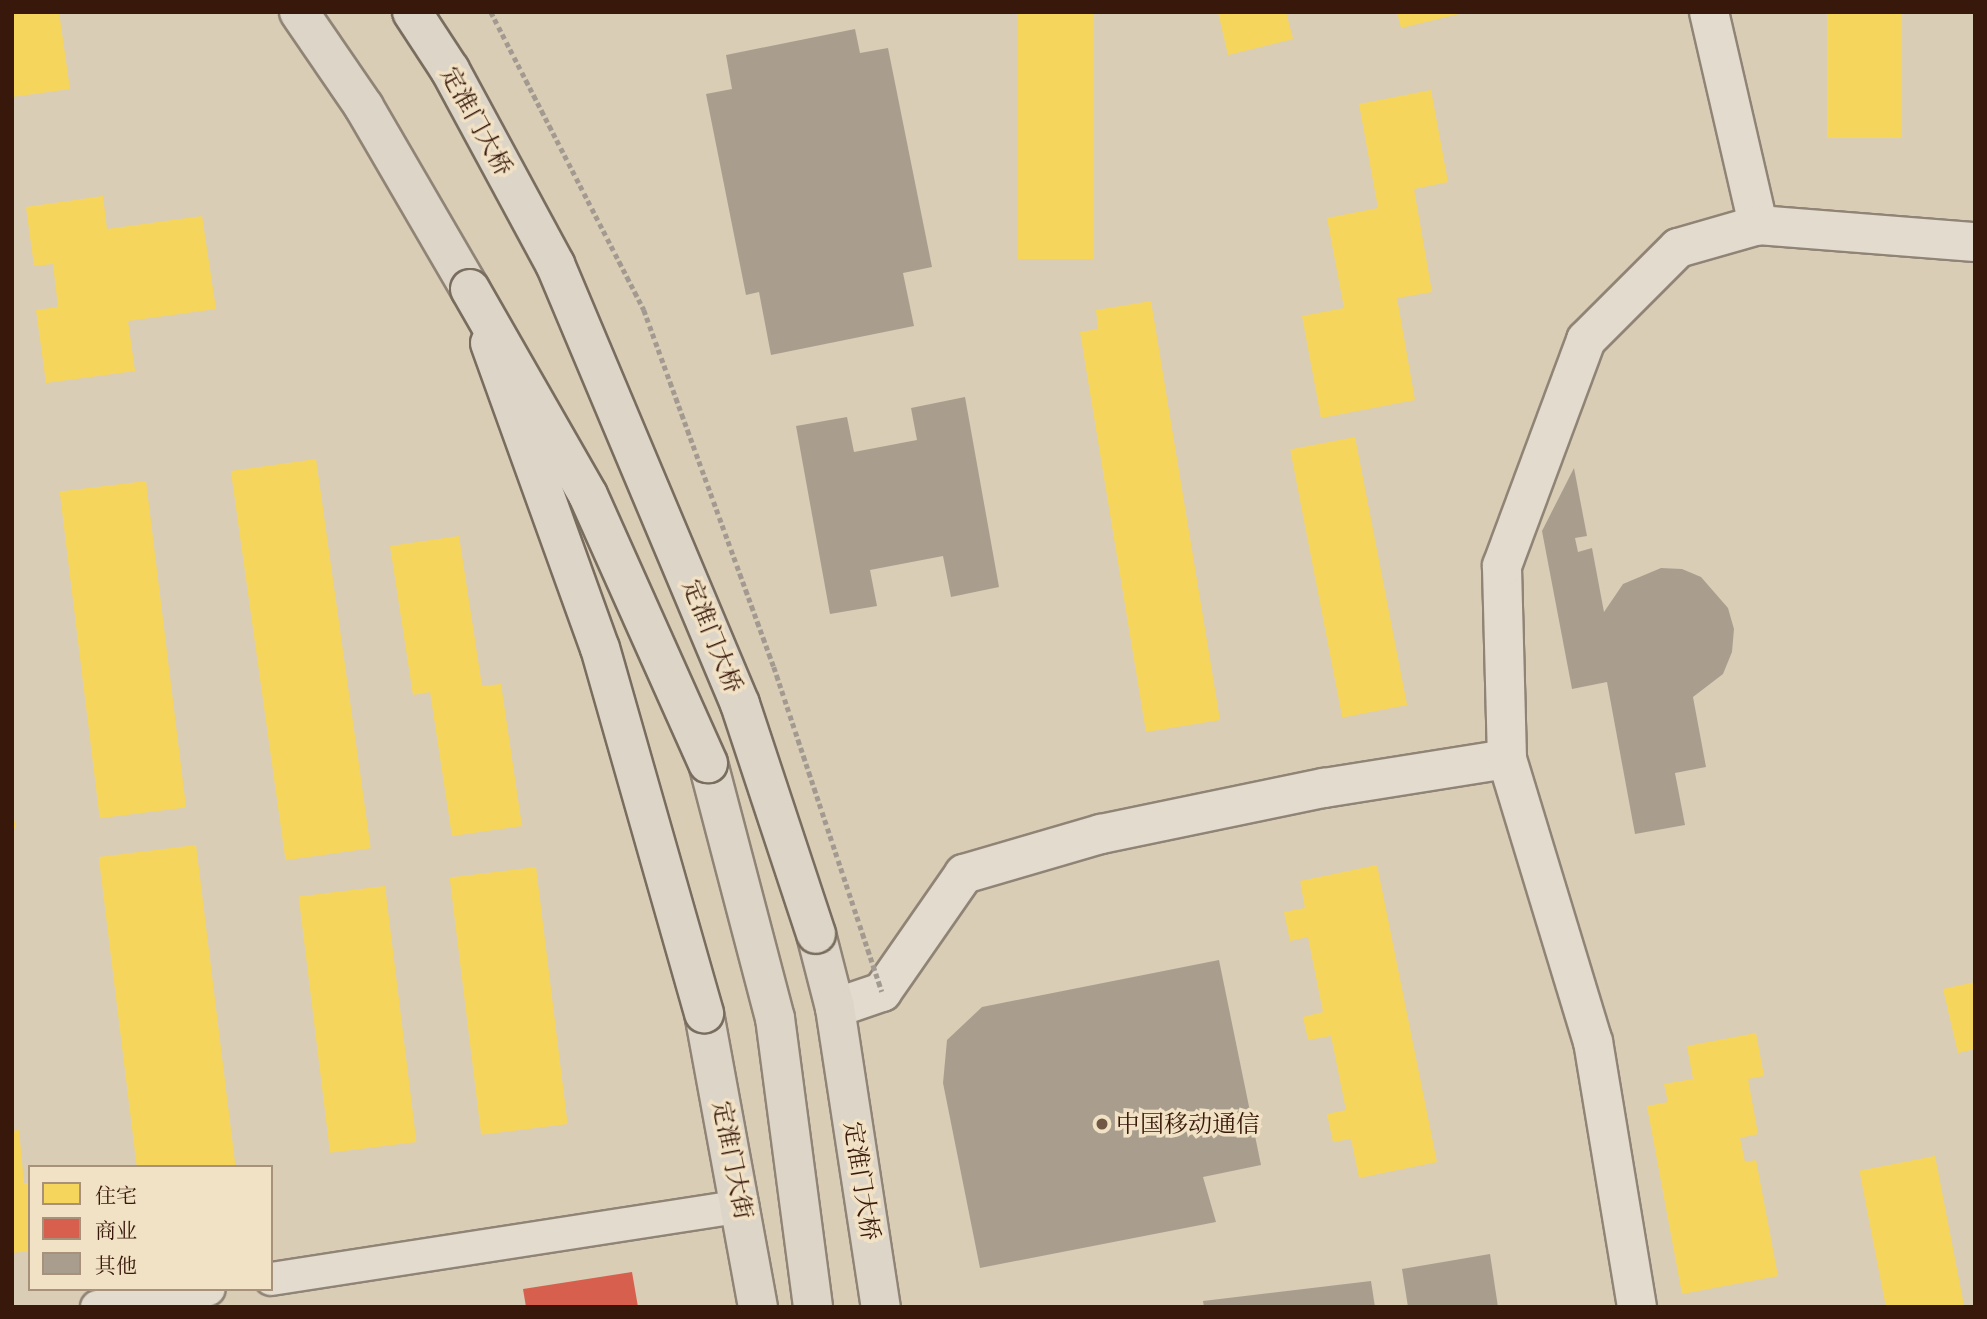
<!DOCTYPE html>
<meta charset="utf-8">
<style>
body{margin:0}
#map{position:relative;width:1987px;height:1319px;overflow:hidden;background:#dacdb5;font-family:"EB Garamond","Noto Serif SC",serif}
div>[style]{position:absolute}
.homes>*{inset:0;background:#f6d55c;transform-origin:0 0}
.shops>*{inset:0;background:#d6604d}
.building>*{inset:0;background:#a99e8e}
.roads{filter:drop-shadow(2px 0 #908476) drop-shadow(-2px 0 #908476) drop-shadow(0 2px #908476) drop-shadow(0 -2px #908476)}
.street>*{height:32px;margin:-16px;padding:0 16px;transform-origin:16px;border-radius:16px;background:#e2dbce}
.secondary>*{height:38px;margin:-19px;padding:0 19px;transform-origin:19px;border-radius:19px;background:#e2dbce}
.primary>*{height:38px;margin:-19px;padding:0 19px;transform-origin:19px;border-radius:19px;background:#ddd5c7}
.highway>*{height:38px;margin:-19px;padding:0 19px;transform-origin:19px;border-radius:19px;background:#ddd5c7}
.path-bridge>*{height:4.5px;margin-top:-2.25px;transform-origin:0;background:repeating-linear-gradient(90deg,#a29a90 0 5px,transparent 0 8.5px)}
.bridges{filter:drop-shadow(2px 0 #796d5f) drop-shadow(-2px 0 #796d5f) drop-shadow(0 2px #796d5f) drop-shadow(0 -2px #796d5f)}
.primary-bridge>*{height:38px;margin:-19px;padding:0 19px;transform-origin:19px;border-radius:19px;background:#ddd5c7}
.highway-bridge>*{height:38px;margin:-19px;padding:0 19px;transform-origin:19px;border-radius:19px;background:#ddd5c7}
.dots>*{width:19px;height:19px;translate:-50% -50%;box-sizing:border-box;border:4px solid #f1e1c5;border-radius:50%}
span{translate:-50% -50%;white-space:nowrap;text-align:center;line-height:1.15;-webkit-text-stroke:7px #f1e1c5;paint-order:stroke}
.street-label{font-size:24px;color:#38180a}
.poi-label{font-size:24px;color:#38180a}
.left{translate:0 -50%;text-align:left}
.frame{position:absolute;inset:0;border:14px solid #38180a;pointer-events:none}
.legend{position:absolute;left:28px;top:1165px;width:245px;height:126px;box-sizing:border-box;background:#f1e1c5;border:2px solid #a7917a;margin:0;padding:9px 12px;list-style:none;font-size:21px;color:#38180a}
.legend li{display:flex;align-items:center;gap:14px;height:35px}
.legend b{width:35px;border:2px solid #a7917a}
</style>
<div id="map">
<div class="homes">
<i style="clip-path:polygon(12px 12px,59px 12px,70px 89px,12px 97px)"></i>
<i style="left:1018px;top:12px;width:76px;height:247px"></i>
<i style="clip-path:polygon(1218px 12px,1286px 12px,1293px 39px,1228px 55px)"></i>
<i style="clip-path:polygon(1397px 12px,1463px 12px,1463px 13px,1401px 28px)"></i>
<i style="left:1827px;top:12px;width:75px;height:126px"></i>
<i style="clip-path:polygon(1431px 90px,1448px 182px,1414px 189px,1432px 292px,1397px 298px,1415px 400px,1321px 418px,1302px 316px,1344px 308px,1327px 218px,1378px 208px,1359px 104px)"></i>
<i style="clip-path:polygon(103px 196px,107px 229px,202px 216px,216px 309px,128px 321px,135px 371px,46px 383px,36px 310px,58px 307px,53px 264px,34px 266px,26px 207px)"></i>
<i style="clip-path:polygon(1151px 301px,1220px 720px,1146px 732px,1080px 332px,1098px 329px,1096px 310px)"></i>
<i style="left:1355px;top:437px;width:273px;height:66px;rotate:79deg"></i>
<i style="left:316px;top:459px;width:393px;height:86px;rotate:82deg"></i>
<i style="left:146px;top:481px;width:329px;height:87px;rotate:83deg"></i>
<i style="clip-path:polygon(459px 536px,482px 686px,501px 684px,522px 826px,452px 836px,430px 692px,413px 695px,390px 546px)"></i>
<i style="clip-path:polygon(12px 810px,16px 828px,12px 829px)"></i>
<i style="left:196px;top:845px;width:324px;height:98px;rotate:83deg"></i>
<i style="clip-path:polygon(1377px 865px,1437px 1162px,1359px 1178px,1351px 1139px,1333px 1142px,1327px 1114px,1346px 1110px,1331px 1036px,1308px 1040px,1303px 1017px,1323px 1012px,1308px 937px,1290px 941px,1284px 912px,1305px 908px,1300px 881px)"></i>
<i style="left:536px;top:867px;width:259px;height:87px;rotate:83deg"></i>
<i style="left:385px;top:886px;width:258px;height:87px;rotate:83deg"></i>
<i style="clip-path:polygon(1975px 982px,1975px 1049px,1958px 1053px,1943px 989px)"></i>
<i style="clip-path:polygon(1756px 1033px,1764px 1076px,1748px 1079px,1758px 1134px,1740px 1138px,1745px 1162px,1756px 1160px,1778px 1276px,1682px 1294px,1647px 1106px,1668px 1102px,1664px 1084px,1693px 1079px,1687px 1046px)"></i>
<i style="clip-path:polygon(19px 1130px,24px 1183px,30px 1183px,30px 1251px,12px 1253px,12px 1131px)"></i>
<i style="left:1935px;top:1156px;width:154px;height:77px;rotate:79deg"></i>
</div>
<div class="shops">
<i style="clip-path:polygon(632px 1272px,638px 1307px,526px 1307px,523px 1289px)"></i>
</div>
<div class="building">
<i style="clip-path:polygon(855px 29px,860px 53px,888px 48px,932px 267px,903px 273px,914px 326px,771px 355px,759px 292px,746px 295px,706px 94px,732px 89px,726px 55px)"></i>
<i style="clip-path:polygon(965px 397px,999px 587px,951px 597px,943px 556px,870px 570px,877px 606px,830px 614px,796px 426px,847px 417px,854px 452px,917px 440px,911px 408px)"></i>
<i style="clip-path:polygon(1574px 468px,1587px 536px,1575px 538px,1578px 552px,1592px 548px,1604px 612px,1623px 584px,1661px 568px,1682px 569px,1701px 577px,1728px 608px,1734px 629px,1732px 652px,1723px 674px,1693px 697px,1706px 767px,1675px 773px,1685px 825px,1635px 834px,1607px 682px,1572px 689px,1542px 531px)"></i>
<i style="clip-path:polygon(1219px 960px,1261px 1165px,1203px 1177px,1216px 1222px,980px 1268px,943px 1083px,947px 1040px,982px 1007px)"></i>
<i style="clip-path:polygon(1490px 1254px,1498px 1307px,1408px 1307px,1402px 1269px)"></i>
<i style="clip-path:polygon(1371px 1281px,1375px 1307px,1204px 1307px,1203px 1301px)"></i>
</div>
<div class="roads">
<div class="street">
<i style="left:271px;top:1279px;width:477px;rotate:-8.8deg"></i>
<i style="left:97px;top:1307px;width:113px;rotate:-9.1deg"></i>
</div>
<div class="secondary">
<i style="left:1709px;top:12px;width:219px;rotate:77deg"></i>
<i style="left:835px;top:1008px;width:50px;rotate:-18.8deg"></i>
<i style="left:882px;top:992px;width:144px;rotate:-55.2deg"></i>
<i style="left:964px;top:874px;width:143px;rotate:-16.3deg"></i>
<i style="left:1101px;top:834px;width:228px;rotate:-11.7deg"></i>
<i style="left:1324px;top:788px;width:185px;rotate:-9deg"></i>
<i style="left:1637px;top:1307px;width:269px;rotate:-99.4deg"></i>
<i style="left:1593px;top:1042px;width:296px;rotate:-106.9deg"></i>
<i style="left:1507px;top:759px;width:193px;rotate:-91.5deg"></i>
<i style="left:1502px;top:566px;width:241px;rotate:-69.6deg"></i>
<i style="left:1586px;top:340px;width:130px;rotate:-45deg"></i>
<i style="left:1678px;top:248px;width:83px;rotate:-16deg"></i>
<i style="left:1758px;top:225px;width:218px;rotate:4.5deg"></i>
</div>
<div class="primary">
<i style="left:299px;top:12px;width:115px;rotate:55.6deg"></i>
<i style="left:364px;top:107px;width:211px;rotate:59.8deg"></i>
<i style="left:816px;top:934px;width:76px;rotate:75.6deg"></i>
<i style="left:835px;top:1008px;width:303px;rotate:81.3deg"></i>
<i style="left:704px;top:1013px;width:299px;rotate:79.6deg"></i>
</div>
<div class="highway">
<i style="left:708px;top:763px;width:264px;rotate:75.3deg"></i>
<i style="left:775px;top:1018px;width:291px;rotate:82.5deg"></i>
</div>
</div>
<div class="path-bridge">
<i style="left:491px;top:12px;width:335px;rotate:62.8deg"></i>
<i style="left:644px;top:310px;width:380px;rotate:70deg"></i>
<i style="left:774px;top:667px;width:342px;rotate:71.6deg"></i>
</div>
<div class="bridges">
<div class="primary-bridge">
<i style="left:412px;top:12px;width:69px;rotate:56.8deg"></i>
<i style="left:450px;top:70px;width:221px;rotate:61.6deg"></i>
<i style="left:555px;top:264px;width:477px;rotate:67.2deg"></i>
<i style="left:740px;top:704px;width:242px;rotate:71.7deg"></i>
<i style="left:490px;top:343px;width:324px;rotate:70.2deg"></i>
<i style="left:600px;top:648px;width:380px;rotate:74.1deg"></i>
</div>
<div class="highway-bridge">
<i style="left:470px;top:289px;width:237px;rotate:60.2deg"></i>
<i style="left:588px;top:495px;width:294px;rotate:65.9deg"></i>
</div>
</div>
<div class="dots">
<i style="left:1102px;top:1124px;background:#715746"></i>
</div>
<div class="street-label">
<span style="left:477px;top:121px;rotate:61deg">定淮门大桥</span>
<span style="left:713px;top:636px;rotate:68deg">定淮门大桥</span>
<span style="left:733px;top:1160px;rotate:79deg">定淮门大街</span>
<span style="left:862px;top:1181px;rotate:81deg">定淮门大桥</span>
</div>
<div class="poi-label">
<span class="left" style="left:1116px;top:1124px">中国移动通信</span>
</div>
<div class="frame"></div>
<ul class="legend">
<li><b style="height:19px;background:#f6d55c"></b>住宅</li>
<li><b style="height:19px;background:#d6604d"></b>商业</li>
<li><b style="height:19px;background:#a99e8e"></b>其他</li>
</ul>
</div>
